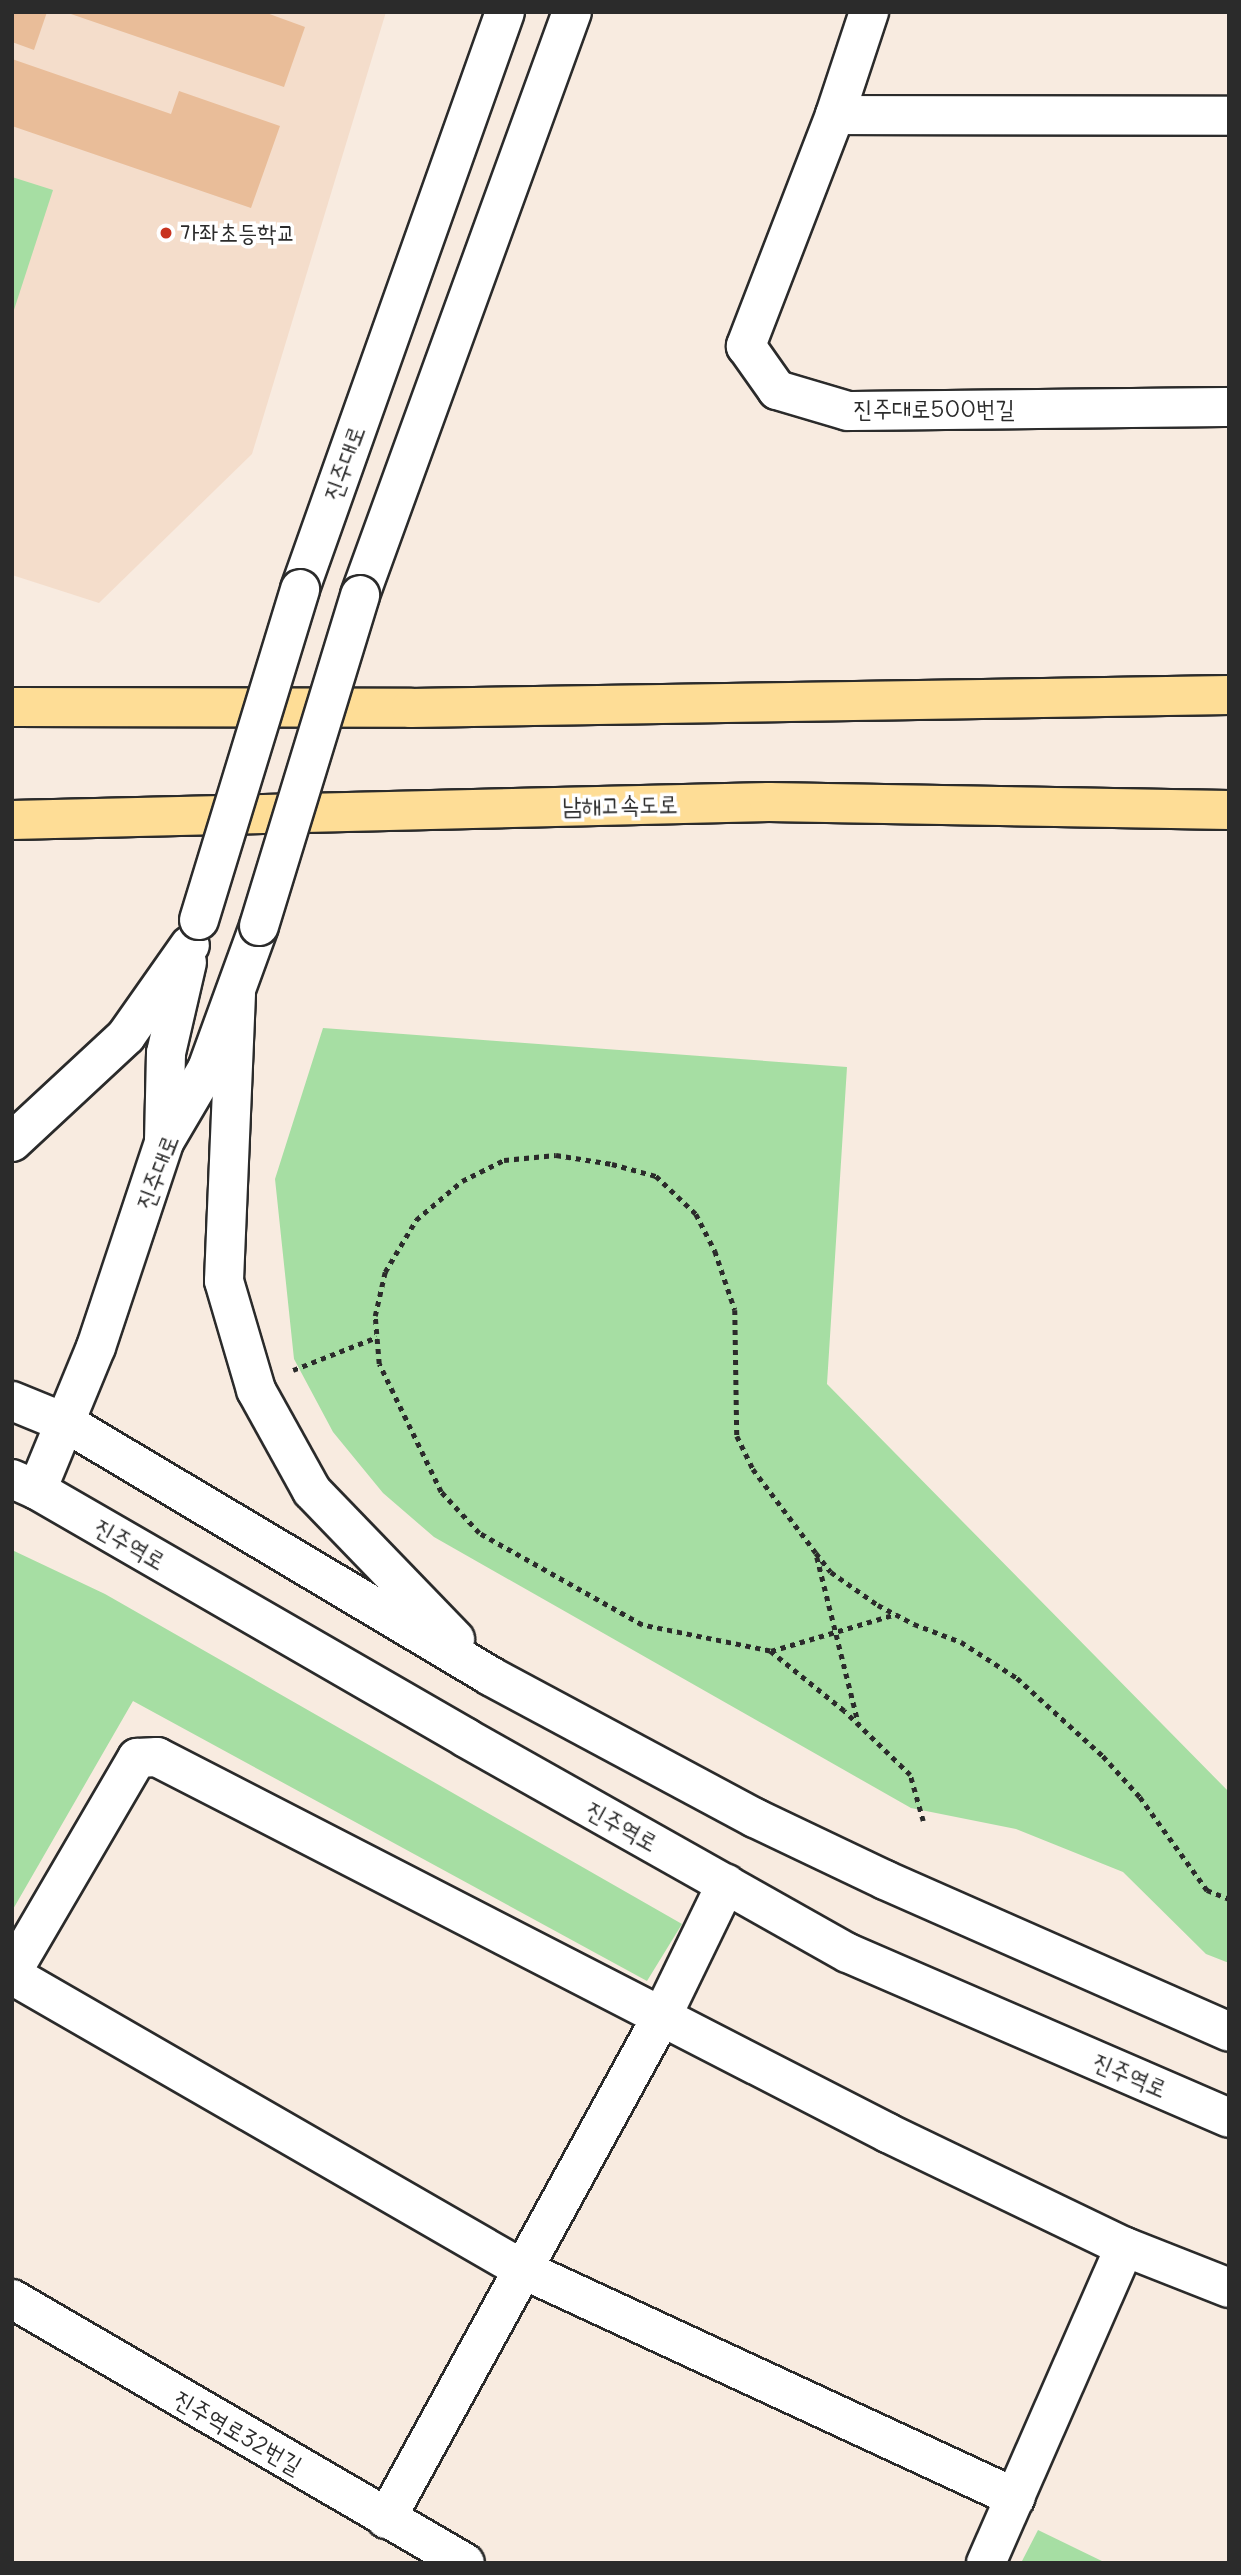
<!DOCTYPE html>
<meta charset="utf-8">
<style>
body{margin:0}
#map{position:relative;width:1241px;height:2575px;overflow:hidden;background:#f8ebe0;font-family:Delius,"Poor Story",sans-serif}
div>[style]{position:absolute}
.built>*{inset:0;background:#f4ddcb}
.green>*{inset:0;background:#a6dea3}
.building>*{inset:0;background:#e9bd99}
.path>*{height:4.5px;margin-top:-2.25px;transform-origin:0;background:repeating-linear-gradient(90deg,#2b2b2b 0 5px,transparent 0 10px)}
.roads{filter:drop-shadow(2px 0 #2b2b2b) drop-shadow(-2px 0 #2b2b2b) drop-shadow(0 2px #2b2b2b) drop-shadow(0 -2px #2b2b2b)}
.street>*{height:38px;margin:-19px;padding:0 19px;transform-origin:19px;border-radius:19px;background:#fff}
.secondary>*{height:38px;margin:-19px;padding:0 19px;transform-origin:19px;border-radius:19px;background:#fff}
.highway>*{height:38px;margin:-19px;padding:0 19px;transform-origin:19px;border-radius:19px;background:#fedd96}
.bridges{filter:drop-shadow(2px 0 #2b2b2b) drop-shadow(-2px 0 #2b2b2b) drop-shadow(0 2px #2b2b2b) drop-shadow(0 -2px #2b2b2b)}
.secondary-bridge>*{height:38px;margin:-19px;padding:0 19px;transform-origin:19px;border-radius:19px;background:#fff}
.dots>*{width:19px;height:19px;translate:-50% -50%;box-sizing:border-box;border:4px solid #fff;border-radius:50%}
span{translate:-50% -50%;white-space:nowrap;text-align:center;line-height:1.15;-webkit-text-stroke:7px #fff;paint-order:stroke}
.poi-label{font-size:24px;color:#2b2b2b}
.left{translate:0 -50%;text-align:left}
.street-label{font-size:24px;color:#2b2b2b}
.frame{position:absolute;inset:0;border:14px solid #2b2b2b;pointer-events:none}
</style>
<div id="map">
<div class="built">
<i style="clip-path:polygon(12px 12px,386px 12px,252px 454px,99px 603px,12px 575px)"></i>
</div>
<div class="green">
<i style="clip-path:polygon(12px 177px,53px 190px,12px 316px)"></i>
<i style="clip-path:polygon(323px 1028px,847px 1067px,827px 1384px,1229px 1792px,1229px 1963px,1206px 1954px,1123px 1872px,1016px 1829px,911px 1808px,434px 1537px,383px 1493px,333px 1432px,294px 1359px,275px 1179px)"></i>
<i style="clip-path:polygon(12px 1550px,105px 1594px,682px 1924px,647px 1981px,133px 1701px,12px 1911px)"></i>
<i style="clip-path:polygon(1038px 2530px,1106px 2563px,1021px 2563px)"></i>
</div>
<div class="building">
<i style="clip-path:polygon(12px 12px,47px 12px,34px 50px,12px 42px)"></i>
<i style="clip-path:polygon(264px 12px,305px 27px,284px 87px,68px 13px)"></i>
<i style="clip-path:polygon(12px 59px,171px 114px,179px 91px,280px 126px,251px 208px,12px 126px)"></i>
</div>
<div class="path">
<i style="left:293px;top:1370px;width:90px;rotate:-21.4deg"></i>
<i style="left:817px;top:1557px;width:173px;rotate:76deg"></i>
<i style="left:771px;top:1651px;width:130px;rotate:-16.5deg"></i>
<i style="left:923px;top:1821px;width:48px;rotate:-105.8deg"></i>
<i style="left:910px;top:1775px;width:92px;rotate:-135.9deg"></i>
<i style="left:844px;top:1711px;width:95px;rotate:-141deg"></i>
<i style="left:770px;top:1651px;width:131px;rotate:-168.5deg"></i>
<i style="left:642px;top:1625px;width:187px;rotate:-150.6deg"></i>
<i style="left:479px;top:1533px;width:56px;rotate:-132.8deg"></i>
<i style="left:441px;top:1492px;width:142px;rotate:-115.8deg"></i>
<i style="left:379px;top:1364px;width:48px;rotate:-94.8deg"></i>
<i style="left:375px;top:1316px;width:45px;rotate:-77.2deg"></i>
<i style="left:385px;top:1272px;width:61px;rotate:-59.2deg"></i>
<i style="left:416px;top:1220px;width:60px;rotate:-40.3deg"></i>
<i style="left:462px;top:1181px;width:47px;rotate:-26.6deg"></i>
<i style="left:504px;top:1160px;width:52px;rotate:-5.5deg"></i>
<i style="left:556px;top:1155px;width:57px;rotate:9.1deg"></i>
<i style="left:612px;top:1164px;width:46px;rotate:15.3deg"></i>
<i style="left:656px;top:1176px;width:55px;rotate:43.5deg"></i>
<i style="left:696px;top:1214px;width:42px;rotate:62.8deg"></i>
<i style="left:715px;top:1251px;width:62px;rotate:71.3deg"></i>
<i style="left:735px;top:1310px;width:126px;rotate:89.1deg"></i>
<i style="left:737px;top:1436px;width:37px;rotate:64deg"></i>
<i style="left:753px;top:1469px;width:105px;rotate:53.1deg"></i>
<i style="left:816px;top:1553px;width:24px;rotate:52deg"></i>
<i style="left:831px;top:1572px;width:57px;rotate:35.1deg"></i>
<i style="left:878px;top:1605px;width:41px;rotate:27.8deg"></i>
<i style="left:914px;top:1624px;width:50px;rotate:21deg"></i>
<i style="left:961px;top:1642px;width:67px;rotate:32.7deg"></i>
<i style="left:1017px;top:1678px;width:116px;rotate:42.2deg"></i>
<i style="left:1103px;top:1756px;width:55px;rotate:47.9deg"></i>
<i style="left:1140px;top:1797px;width:115px;rotate:54.2deg"></i>
<i style="left:1207px;top:1890px;width:24px;rotate:22deg"></i>
</div>
<div class="roads">
<div class="street">
<i style="left:869px;top:12px;width:108px;rotate:108.3deg"></i>
<i style="left:835px;top:115px;width:248px;rotate:111.1deg"></i>
<i style="left:746px;top:346px;width:54px;rotate:54.8deg"></i>
<i style="left:777px;top:390px;width:74px;rotate:16.5deg"></i>
<i style="left:848px;top:411px;width:381px;rotate:-0.6deg"></i>
<i style="left:835px;top:115px;width:394px;rotate:0.1deg"></i>
<i style="left:12px;top:1972px;width:248px;rotate:-59.7deg"></i>
<i style="left:137px;top:1758px;width:20px;rotate:-3deg"></i>
<i style="left:157px;top:1757px;width:822px;rotate:27.22deg"></i>
<i style="left:888px;top:2133px;width:263px;rotate:25.7deg"></i>
<i style="left:1125px;top:2247px;width:112px;rotate:21.5deg"></i>
<i style="left:12px;top:1975px;width:589px;rotate:29.96deg"></i>
<i style="left:522px;top:2269px;width:544px;rotate:24.87deg"></i>
<i style="left:12px;top:2299px;width:524px;rotate:30.23deg"></i>
<i style="left:386px;top:2519px;width:574px;rotate:-61.25deg"></i>
<i style="left:662px;top:2016px;width:147px;rotate:-64.1deg"></i>
<i style="left:986px;top:2563px;width:345px;rotate:-66.3deg"></i>
</div>
<div class="secondary">
<i style="left:300px;top:589px;width:612px;rotate:-70.44deg"></i>
<i style="left:360px;top:595px;width:620px;rotate:-70.02deg"></i>
<i style="left:236px;top:994px;width:287px;rotate:92.4deg"></i>
<i style="left:224px;top:1281px;width:114px;rotate:73.6deg"></i>
<i style="left:256px;top:1390px;width:115px;rotate:61deg"></i>
<i style="left:312px;top:1491px;width:206px;rotate:46deg"></i>
<i style="left:164px;top:1141px;width:88px;rotate:-88.7deg"></i>
<i style="left:166px;top:1053px;width:93px;rotate:-77deg"></i>
<i style="left:12px;top:1142px;width:156px;rotate:-42.9deg"></i>
<i style="left:126px;top:1036px;width:111px;rotate:-54.9deg"></i>
<i style="left:12px;top:1401px;width:58px;rotate:22.2deg"></i>
<i style="left:66px;top:1423px;width:494px;rotate:30.8deg"></i>
<i style="left:490px;top:1676px;width:301px;rotate:28.2deg"></i>
<i style="left:755px;top:1818px;width:144px;rotate:25.5deg"></i>
<i style="left:885px;top:1880px;width:376px;rotate:23.8deg"></i>
<i style="left:12px;top:1479px;width:27px;rotate:24deg"></i>
<i style="left:37px;top:1490px;width:496px;rotate:30deg"></i>
<i style="left:466px;top:1738px;width:438px;rotate:29.4deg"></i>
<i style="left:848px;top:1953px;width:415px;rotate:23.4deg"></i>
<i style="left:37px;top:1490px;width:155px;rotate:-67.6deg"></i>
<i style="left:96px;top:1347px;width:216px;rotate:-71.6deg"></i>
<i style="left:164px;top:1142px;width:85px;rotate:-59.5deg"></i>
<i style="left:207px;top:1069px;width:152px;rotate:-70deg"></i>
</div>
<div class="highway">
<i style="left:12px;top:707px;width:399px;rotate:0.1deg"></i>
<i style="left:411px;top:708px;width:818px;rotate:-0.91deg"></i>
<i style="left:12px;top:820px;width:757px;rotate:-1.36deg"></i>
<i style="left:769px;top:802px;width:460px;rotate:1deg"></i>
</div>
</div>
<div class="bridges">
<div class="secondary-bridge">
<i style="left:199px;top:920px;width:346px;rotate:-73deg"></i>
<i style="left:259px;top:926px;width:346px;rotate:-73deg"></i>
</div>
</div>
<div class="dots">
<i style="left:166px;top:233px;background:#c8321e"></i>
</div>
<div class="poi-label">
<span class="left" style="left:180px;top:233px">가좌초등학교</span>
</div>
<div class="street-label">
<span style="left:934px;top:409px">진주대로500번길</span>
<span style="left:344px;top:463px;rotate:-70deg">진주대로</span>
<span style="left:620px;top:805px;rotate:-1deg">남해고속도로</span>
<span style="left:157px;top:1172px;rotate:-69deg">진주대로</span>
<span style="left:130px;top:1544px;rotate:30deg">진주역로</span>
<span style="left:622px;top:1826px;rotate:29deg">진주역로</span>
<span style="left:1130px;top:2075px;rotate:23deg">진주역로</span>
<span style="left:238px;top:2432px;rotate:30deg">진주역로32번길</span>
</div>
<div class="frame"></div>
</div>
